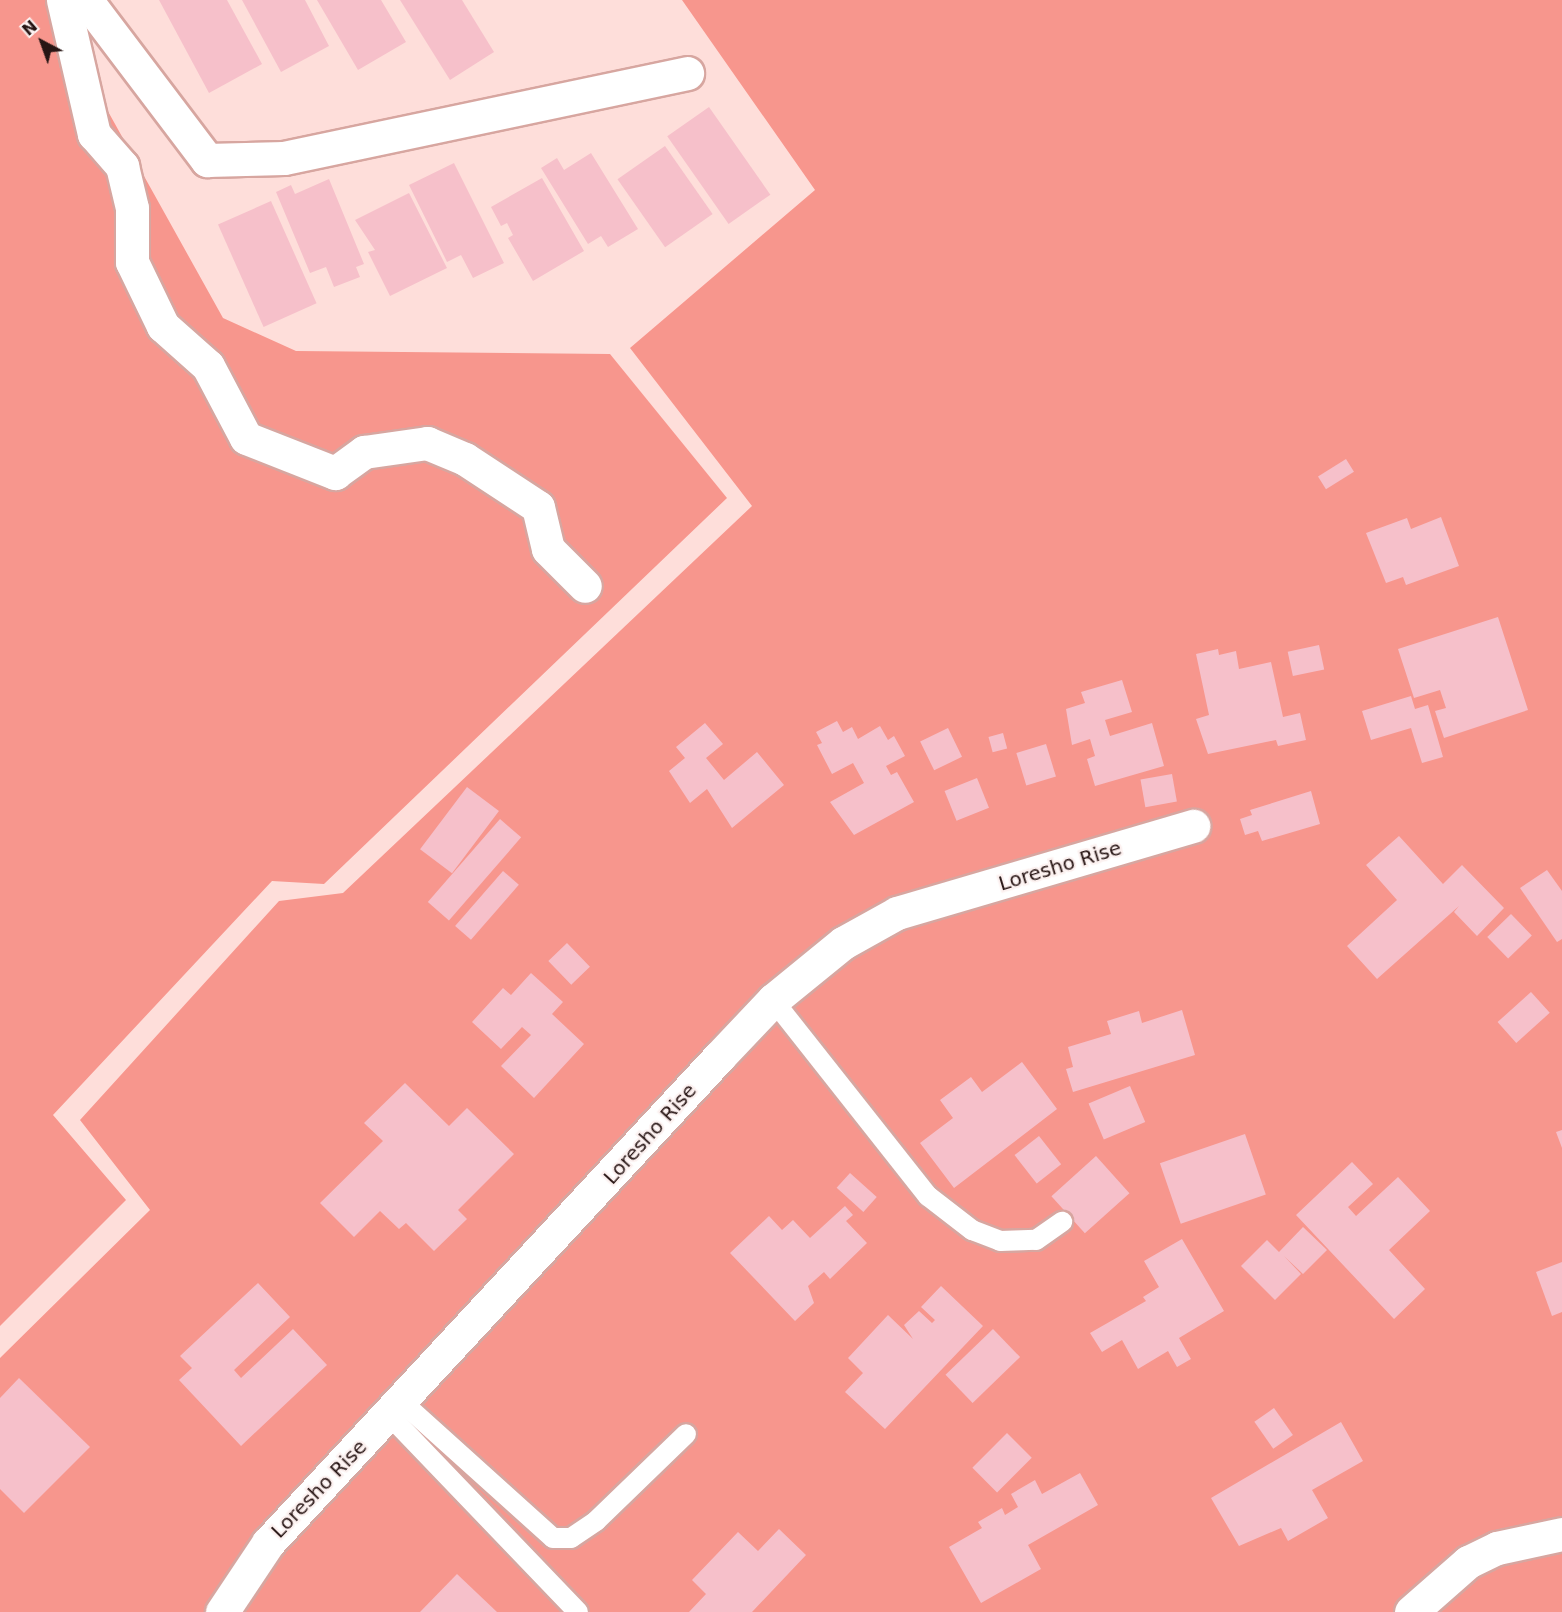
<!DOCTYPE html>
<style>
body{margin:0}
#map{position:relative;width:1562px;height:1612px;overflow:hidden;background:#fededa;font-family:"DejaVu Sans",sans-serif}
div>[style]{position:absolute}
.green>*{inset:0;background:#f7968d}
.building>*{inset:0;background:#f6c0ca;transform-origin:0 0}
.roads{filter:drop-shadow(2px 0 #d7a6a0) drop-shadow(-2px 0 #d7a6a0) drop-shadow(0 2px #d7a6a0) drop-shadow(0 -2px #d7a6a0)}
.service>*{height:20px;margin:-10px;padding:0 10px;transform-origin:10px;border-radius:10px;background:#fff}
.minor>*{height:33px;margin:-16.5px;padding:0 16.5px;transform-origin:16.5px;border-radius:16.5px;background:#fff}
span{translate:-50% -50%;white-space:nowrap;text-align:center;line-height:1.15;-webkit-text-stroke:4.5px #fcf1f0;paint-order:stroke}
.street-label{font-size:20px;color:#271514}
.north{position:absolute;left:12px;top:12px;width:60px;height:60px;-webkit-text-stroke:4px #fcf1f0;paint-order:stroke;rotate:319deg;font-size:16px;font-weight:700;line-height:24px;text-align:center;color:#271514}
.north::after{content:'';display:block;margin:auto;width:21px;height:27px;background:#271514;clip-path:polygon(50% 0,100% 100%,50% 72%,0 100%)}
</style>
<div id="map">
<div class="green">
<i style="clip-path:polygon(0 0,46px 0,223px 318px,296px 351px,610px 354px,727px 498px,324px 884px,272px 881px,53px 1115px,126px 1200px,0 1326px)"></i>
<i style="clip-path:polygon(682px 0,1562px 0,1562px 1612px,0 1612px,0 1358px,150px 1210px,80px 1120px,279px 901px,343px 893px,752px 506px,630px 348px,815px 190px)"></i>
</div>
<div class="building">
<i style="clip-path:polygon(159px 0,227px 0,262px 64px,209px 93px)"></i>
<i style="clip-path:polygon(242px 0,305px 0,329px 46px,281px 72px)"></i>
<i style="clip-path:polygon(317px 0,381px 0,406px 42px,358px 70px)"></i>
<i style="clip-path:polygon(400px 0,462px 0,494px 52px,450px 80px)"></i>
<i style="left:709px;top:107px;width:107px;height:51px;rotate:55deg"></i>
<i style="left:665px;top:146px;width:83px;height:58px;rotate:55deg"></i>
<i style="clip-path:polygon(591px 153px,638px 229px,608px 247px,601px 236px,588px 244px,541px 168px,557px 158px,564px 170px)"></i>
<i style="clip-path:polygon(454px 163px,504px 263px,473px 278px,461px 255px,447px 262px,409px 185px)"></i>
<i style="clip-path:polygon(542px 178px,584px 251px,533px 281px,508px 238px,513px 235px,507px 223px,501px 226px,491px 207px)"></i>
<i style="clip-path:polygon(329px 179px,364px 264px,356px 267px,360px 277px,334px 287px,326px 267px,310px 273px,276px 192px,291px 185px,295px 194px)"></i>
<i style="clip-path:polygon(409px 193px,447px 268px,390px 296px,368px 252px,375px 250px,355px 220px)"></i>
<i style="left:271px;top:201px;width:112px;height:58px;rotate:66deg"></i>
<i style="left:1346px;top:459px;width:15px;height:33px;rotate:58deg"></i>
<i style="clip-path:polygon(1441px 517px,1459px 566px,1406px 585px,1403px 577px,1386px 583px,1366px 533px,1407px 518px,1411px 529px)"></i>
<i style="clip-path:polygon(1498px 617px,1528px 710px,1444px 738px,1435px 711px,1446px 708px,1440px 690px,1414px 698px,1398px 649px)"></i>
<i style="left:1319px;top:645px;width:25px;height:32px;rotate:78deg"></i>
<i style="clip-path:polygon(1218px 649px,1219px 655px,1236px 651px,1239px 669px,1271px 662px,1283px 717px,1300px 713px,1306px 740px,1278px 746px,1276px 740px,1208px 754px,1196px 719px,1209px 715px,1196px 654px)"></i>
<i style="clip-path:polygon(1122px 680px,1132px 712px,1105px 720px,1110px 736px,1152px 723px,1164px 766px,1095px 786px,1087px 759px,1095px 756px,1090px 739px,1072px 745px,1066px 709px,1085px 703px,1081px 692px)"></i>
<i style="clip-path:polygon(1411px 696px,1415px 709px,1428px 705px,1443px 757px,1422px 763px,1411px 728px,1371px 740px,1362px 711px)"></i>
<i style="clip-path:polygon(837px 721px,843px 732px,852px 727px,858px 739px,880px 726px,888px 740px,894px 736px,905px 756px,886px 766px,891px 775px,897px 772px,914px 802px,854px 835px,830px 802px,864px 783px,853px 763px,832px 774px,817px 745px,822px 743px,816px 732px)"></i>
<i style="clip-path:polygon(705px 723px,723px 744px,706px 758px,724px 780px,757px 752px,784px 785px,732px 828px,707px 789px,690px 803px,669px 771px,685px 758px,676px 747px)"></i>
<i style="left:948px;top:728px;width:32px;height:31px;rotate:64deg"></i>
<i style="left:1003px;top:733px;width:16px;height:15px;rotate:75deg"></i>
<i style="left:1046px;top:744px;width:34px;height:31px;rotate:73deg"></i>
<i style="left:1172px;top:774px;width:28px;height:32px;rotate:80deg"></i>
<i style="left:977px;top:778px;width:32px;height:35px;rotate:68deg"></i>
<i style="left:467px;top:787px;width:40px;height:78px;rotate:37deg"></i>
<i style="clip-path:polygon(1311px 791px,1320px 824px,1262px 841px,1258px 831px,1245px 835px,1240px 819px,1252px 815px,1250px 810px)"></i>
<i style="left:500px;top:819px;width:28px;height:110px;rotate:41deg"></i>
<i style="clip-path:polygon(1399px 836px,1443px 884px,1462px 865px,1504px 908px,1477px 936px,1454px 912px,1459px 906px,1377px 979px,1347px 946px,1397px 900px,1366px 865px)"></i>
<i style="clip-path:polygon(1547px 870px,1562px 891px,1562px 939px,1557px 942px,1520px 888px)"></i>
<i style="left:503px;top:871px;width:21px;height:73px;rotate:41deg"></i>
<i style="left:1511px;top:914px;width:30px;height:33px;rotate:46deg"></i>
<i style="left:567px;top:943px;width:33px;height:26px;rotate:46deg"></i>
<i style="clip-path:polygon(531px 973px,563px 1002px,552px 1014px,584px 1044px,534px 1098px,501px 1066px,531px 1035px,522px 1027px,501px 1049px,472px 1022px,503px 988px,511px 995px)"></i>
<i style="left:1531px;top:992px;width:28px;height:45px;rotate:48deg"></i>
<i style="clip-path:polygon(1182px 1010px,1195px 1055px,1073px 1092px,1066px 1069px,1073px 1067px,1068px 1047px,1111px 1034px,1107px 1021px,1139px 1011px,1142px 1023px)"></i>
<i style="clip-path:polygon(1022px 1062px,1057px 1109px,954px 1188px,920px 1143px,953px 1118px,940px 1100px,971px 1077px,982px 1092px)"></i>
<i style="clip-path:polygon(405px 1083px,449px 1126px,467px 1108px,514px 1154px,458px 1210px,467px 1219px,434px 1251px,406px 1223px,399px 1229px,380px 1211px,354px 1237px,320px 1203px,383px 1141px,364px 1123px)"></i>
<i style="left:1130px;top:1086px;width:39px;height:45px;rotate:67deg"></i>
<i style="clip-path:polygon(1562px 1130px,1562px 1148px,1556px 1132px)"></i>
<i style="left:1245px;top:1134px;width:64px;height:90px;rotate:71deg"></i>
<i style="left:1039px;top:1136px;width:36px;height:31px;rotate:52deg"></i>
<i style="left:1096px;top:1156px;width:50px;height:60px;rotate:48deg"></i>
<i style="clip-path:polygon(1352px 1162px,1373px 1184px,1348px 1207px,1356px 1216px,1398px 1177px,1430px 1211px,1389px 1250px,1425px 1289px,1394px 1319px,1296px 1215px)"></i>
<i style="left:850px;top:1173px;width:36px;height:20px;rotate:42deg"></i>
<i style="clip-path:polygon(845px 1206px,853px 1215px,846px 1221px,867px 1243px,830px 1279px,824px 1272px,808px 1286px,814px 1303px,795px 1321px,730px 1253px,769px 1216px,782px 1230px,793px 1220px,810px 1238px)"></i>
<i style="clip-path:polygon(1303px 1227px,1327px 1250px,1303px 1274px,1284px 1256px,1301px 1274px,1275px 1300px,1241px 1266px,1267px 1240px,1279px 1252px)"></i>
<i style="clip-path:polygon(1182px 1239px,1224px 1311px,1179px 1338px,1191px 1359px,1177px 1367px,1168px 1351px,1138px 1369px,1122px 1340px,1102px 1352px,1090px 1333px,1146px 1301px,1143px 1297px,1159px 1287px,1144px 1261px)"></i>
<i style="clip-path:polygon(1562px 1262px,1562px 1312px,1552px 1316px,1536px 1272px)"></i>
<i style="clip-path:polygon(258px 1283px,290px 1317px,234px 1370px,241px 1378px,293px 1329px,327px 1365px,241px 1446px,179px 1380px,192px 1368px,180px 1356px)"></i>
<i style="clip-path:polygon(941px 1286px,983px 1326px,885px 1429px,845px 1392px,863px 1373px,848px 1358px,888px 1315px,913px 1339px,904px 1325px,919px 1311px,932px 1323px,935px 1320px,921px 1307px)"></i>
<i style="left:993px;top:1329px;width:39px;height:66px;rotate:46deg"></i>
<i style="clip-path:polygon(19px 1378px,90px 1447px,24px 1513px,0 1489px,0 1398px)"></i>
<i style="left:1274px;top:1408px;width:33px;height:24px;rotate:55deg"></i>
<i style="clip-path:polygon(1341px 1422px,1363px 1461px,1312px 1490px,1328px 1518px,1288px 1541px,1281px 1528px,1239px 1546px,1211px 1498px)"></i>
<i style="left:1007px;top:1433px;width:35px;height:49px;rotate:45deg"></i>
<i style="clip-path:polygon(1080px 1473px,1098px 1505px,1028px 1545px,1041px 1569px,981px 1603px,949px 1547px,982px 1528px,978px 1522px,1002px 1508px,1005px 1515px,1018px 1507px,1011px 1494px,1035px 1480px,1042px 1494px)"></i>
<i style="clip-path:polygon(779px 1529px,806px 1555px,752px 1612px,689px 1612px,706px 1594px,692px 1580px,738px 1532px,758px 1551px)"></i>
<i style="clip-path:polygon(457px 1574px,497px 1612px,420px 1612px)"></i>
</div>
<div class="roads">
<div class="service">
<i style="left:773px;top:1000px;width:250px;rotate:51.7deg"></i>
<i style="left:928px;top:1196px;width:56px;rotate:37.7deg"></i>
<i style="left:972px;top:1230px;width:30px;rotate:21deg"></i>
<i style="left:1000px;top:1241px;width:36px;rotate:-2deg"></i>
<i style="left:1036px;top:1240px;width:32px;rotate:-35deg"></i>
<i style="left:402px;top:1402px;width:203px;rotate:42deg"></i>
<i style="left:553px;top:1538px;width:18px"></i>
<i style="left:571px;top:1538px;width:30px;rotate:-34deg"></i>
<i style="left:596px;top:1521px;width:125px;rotate:-44deg"></i>
<i style="left:389px;top:1415px;width:273px;rotate:46.2deg"></i>
</div>
<div class="minor">
<i style="left:63px;top:0;width:138px;rotate:77deg"></i>
<i style="left:94px;top:134px;width:43px;rotate:48.8deg"></i>
<i style="left:122px;top:166px;width:43px;rotate:76.6deg"></i>
<i style="left:132px;top:208px;width:54px;rotate:90deg"></i>
<i style="left:132px;top:262px;width:71px;rotate:64.2deg"></i>
<i style="left:163px;top:326px;width:60px;rotate:41.6deg"></i>
<i style="left:208px;top:366px;width:81px;rotate:62.2deg"></i>
<i style="left:246px;top:438px;width:96px;rotate:21.5deg"></i>
<i style="left:335px;top:473px;width:36px;rotate:-36deg"></i>
<i style="left:364px;top:452px;width:64px;rotate:-8.1deg"></i>
<i style="left:427px;top:443px;width:41px;rotate:22.8deg"></i>
<i style="left:465px;top:459px;width:87px;rotate:33.3deg"></i>
<i style="left:538px;top:507px;width:43px;rotate:76.6deg"></i>
<i style="left:548px;top:549px;width:52px;rotate:45deg"></i>
<i style="left:86px;top:0;width:201px;rotate:52.9deg"></i>
<i style="left:207px;top:160px;width:77px;rotate:-1.5deg"></i>
<i style="left:284px;top:158px;width:412px;rotate:-11.9deg"></i>
<i style="left:222px;top:1612px;width:83px;rotate:-56.3deg"></i>
<i style="left:268px;top:1543px;width:663px;rotate:-47.14deg"></i>
<i style="left:719px;top:1057px;width:79px;rotate:-46.5deg"></i>
<i style="left:773px;top:1000px;width:90px;rotate:-39.2deg"></i>
<i style="left:843px;top:943px;width:62px;rotate:-29.1deg"></i>
<i style="left:897px;top:913px;width:309px;rotate:-16.4deg"></i>
<i style="left:1411px;top:1612px;width:76px;rotate:-41.3deg"></i>
<i style="left:1468px;top:1562px;width:32px;rotate:-26deg"></i>
<i style="left:1497px;top:1548px;width:66px;rotate:-12.2deg"></i>
</div>
</div>
<div class="street-label">
<span style="left:1060px;top:866px;rotate:-17deg">Loresho Rise</span>
<span style="left:650px;top:1134px;rotate:-48deg">Loresho Rise</span>
<span style="left:319px;top:1489px;rotate:-46deg">Loresho Rise</span>
</div>
<div class="north">N</div>
</div>
